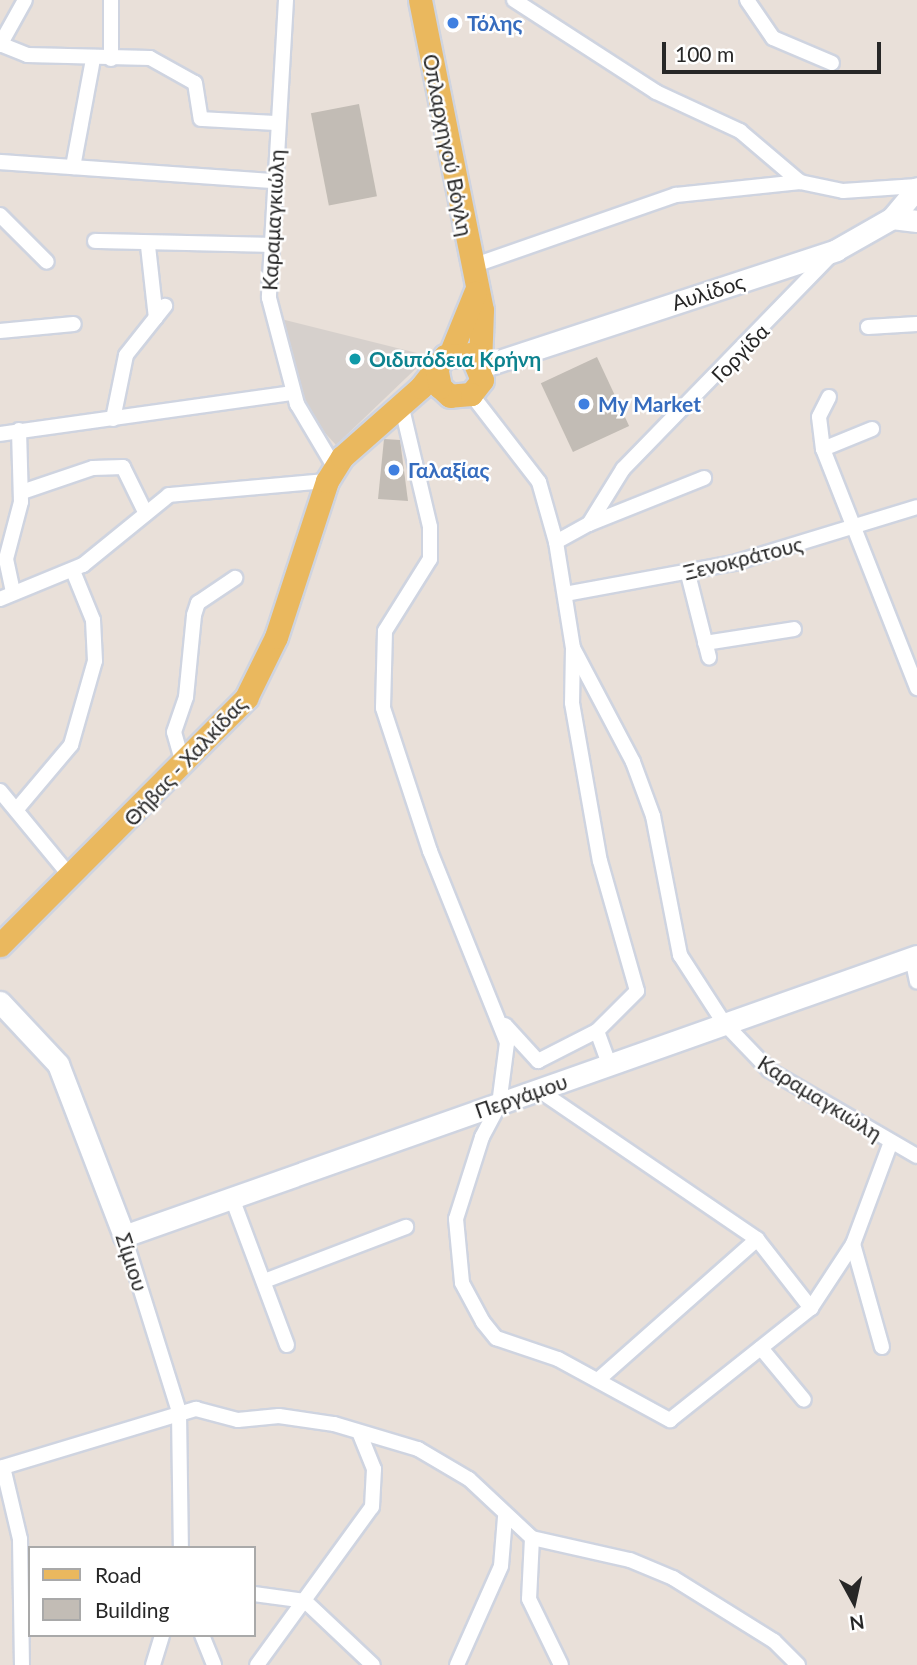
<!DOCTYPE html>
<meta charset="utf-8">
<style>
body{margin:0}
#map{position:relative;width:917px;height:1665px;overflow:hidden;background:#e9e0d9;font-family:Lato,sans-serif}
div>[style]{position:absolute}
.plaza>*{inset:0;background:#d6d0cc}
.building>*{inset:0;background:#c2bcb5;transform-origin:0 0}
.roads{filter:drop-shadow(2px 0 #cfd4e0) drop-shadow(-2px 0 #cfd4e0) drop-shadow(0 2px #cfd4e0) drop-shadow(0 -2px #cfd4e0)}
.street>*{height:14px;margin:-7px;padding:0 7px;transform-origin:7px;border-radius:7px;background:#fff}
.secondary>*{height:21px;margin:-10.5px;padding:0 10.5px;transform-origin:10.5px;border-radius:10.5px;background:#fff}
.primary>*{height:23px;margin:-11.5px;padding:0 11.5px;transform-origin:11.5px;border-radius:11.5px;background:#eab85e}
.dots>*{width:19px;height:19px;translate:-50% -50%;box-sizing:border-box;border:4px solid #fff;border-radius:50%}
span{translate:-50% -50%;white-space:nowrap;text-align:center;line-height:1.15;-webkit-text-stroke:5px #fff;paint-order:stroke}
.shop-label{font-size:21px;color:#366cbe;font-weight:700}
.left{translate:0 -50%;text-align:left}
.street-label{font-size:21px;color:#272727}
.culture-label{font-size:21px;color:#0d838f;font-weight:700}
.legend{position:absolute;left:28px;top:1546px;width:228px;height:91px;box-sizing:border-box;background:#fff;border:2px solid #a9a9a9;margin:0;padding:9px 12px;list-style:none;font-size:21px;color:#272727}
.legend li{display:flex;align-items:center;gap:14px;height:35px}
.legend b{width:35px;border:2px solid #a9a9a9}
.north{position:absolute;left:819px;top:1567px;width:70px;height:70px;-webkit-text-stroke:5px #fff;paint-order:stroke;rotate:172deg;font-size:19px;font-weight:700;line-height:28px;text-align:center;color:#272727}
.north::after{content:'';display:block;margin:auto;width:24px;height:32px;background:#272727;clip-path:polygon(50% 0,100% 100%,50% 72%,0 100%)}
.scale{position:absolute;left:662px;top:42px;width:219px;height:32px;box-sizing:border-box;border:4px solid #272727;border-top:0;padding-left:9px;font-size:21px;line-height:24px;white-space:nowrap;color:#272727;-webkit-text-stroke:5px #fff;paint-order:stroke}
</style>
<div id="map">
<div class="plaza">
<i style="clip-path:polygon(277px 318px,429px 356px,336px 445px,306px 412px)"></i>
</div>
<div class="building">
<i style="left:359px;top:104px;width:94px;height:49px;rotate:79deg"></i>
<i style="left:597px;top:357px;width:76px;height:62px;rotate:65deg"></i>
<i style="clip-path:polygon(384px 439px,400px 440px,408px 501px,378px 499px)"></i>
</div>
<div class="roads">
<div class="street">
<i style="left:111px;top:0;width:59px;rotate:90deg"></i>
<i style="left:286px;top:0;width:298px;rotate:93.3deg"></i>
<i style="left:269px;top:298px;width:110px;rotate:75.2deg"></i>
<i style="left:297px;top:404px;width:74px;rotate:59.3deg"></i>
<i style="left:514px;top:0;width:169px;rotate:32.9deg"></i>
<i style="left:656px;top:92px;width:93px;rotate:24.9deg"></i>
<i style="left:740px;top:131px;width:79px;rotate:40.4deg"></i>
<i style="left:800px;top:182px;width:44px;rotate:11.8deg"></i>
<i style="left:843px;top:191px;width:74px;rotate:-3.9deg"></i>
<i style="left:747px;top:0;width:46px;rotate:55.6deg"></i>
<i style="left:773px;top:38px;width:64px;rotate:23deg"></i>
<i style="left:0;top:44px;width:29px;rotate:22deg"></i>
<i style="left:27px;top:55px;width:123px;rotate:1.4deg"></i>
<i style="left:150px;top:58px;width:51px;rotate:29.1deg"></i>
<i style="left:195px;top:83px;width:36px;rotate:81deg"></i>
<i style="left:201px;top:119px;width:77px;rotate:3deg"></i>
<i style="left:0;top:45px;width:51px;rotate:-60.9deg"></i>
<i style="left:0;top:162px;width:276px;rotate:4deg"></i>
<i style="left:73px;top:167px;width:110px;rotate:-79.5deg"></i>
<i style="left:0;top:215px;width:66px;rotate:45deg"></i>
<i style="left:95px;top:241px;width:173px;rotate:1.3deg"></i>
<i style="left:148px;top:246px;width:72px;rotate:83.7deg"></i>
<i style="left:472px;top:266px;width:216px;rotate:-19.2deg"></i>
<i style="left:676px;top:195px;width:125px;rotate:-6deg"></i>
<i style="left:868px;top:327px;width:49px;rotate:-3.5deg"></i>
<i style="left:0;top:331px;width:74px;rotate:-5.4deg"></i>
<i style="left:471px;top:394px;width:111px;rotate:52.3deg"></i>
<i style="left:539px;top:482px;width:62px;rotate:74.2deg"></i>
<i style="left:556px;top:542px;width:107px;rotate:80.9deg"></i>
<i style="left:573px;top:648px;width:55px;rotate:91deg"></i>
<i style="left:572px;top:703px;width:160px;rotate:80deg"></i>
<i style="left:600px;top:861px;width:135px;rotate:74.1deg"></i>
<i style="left:637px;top:991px;width:57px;rotate:135deg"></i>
<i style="left:597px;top:1031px;width:35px;rotate:70deg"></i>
<i style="left:829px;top:397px;width:22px;rotate:117deg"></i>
<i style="left:819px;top:417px;width:32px;rotate:83deg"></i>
<i style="left:823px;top:449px;width:257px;rotate:68.5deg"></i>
<i style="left:401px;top:404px;width:126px;rotate:76.7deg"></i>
<i style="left:430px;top:527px;width:32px;rotate:90deg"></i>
<i style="left:430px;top:559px;width:85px;rotate:122deg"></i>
<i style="left:385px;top:631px;width:77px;rotate:91.5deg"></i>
<i style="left:383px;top:708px;width:151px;rotate:71.8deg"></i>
<i style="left:430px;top:851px;width:207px;rotate:68.1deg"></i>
<i style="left:507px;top:1043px;width:63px;rotate:97.4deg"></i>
<i style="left:499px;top:1105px;width:36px;rotate:118deg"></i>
<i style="left:482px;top:1137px;width:86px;rotate:107.6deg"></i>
<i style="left:456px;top:1219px;width:64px;rotate:84.6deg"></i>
<i style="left:462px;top:1283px;width:44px;rotate:61.7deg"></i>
<i style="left:483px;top:1322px;width:21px;rotate:51deg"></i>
<i style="left:496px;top:1338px;width:65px;rotate:18.7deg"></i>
<i style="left:558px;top:1359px;width:128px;rotate:28.6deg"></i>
<i style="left:670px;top:1420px;width:180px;rotate:-38.5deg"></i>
<i style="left:811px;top:1308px;width:77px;rotate:-56.7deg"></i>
<i style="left:853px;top:1244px;width:109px;rotate:-69.6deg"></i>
<i style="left:113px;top:419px;width:65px;rotate:-78.5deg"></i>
<i style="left:126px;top:355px;width:63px;rotate:-51.5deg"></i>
<i style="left:0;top:434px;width:296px;rotate:-8deg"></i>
<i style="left:823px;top:449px;width:53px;rotate:-22.2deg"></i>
<i style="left:22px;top:492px;width:75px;rotate:-18.7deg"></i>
<i style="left:93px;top:468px;width:30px;rotate:-2deg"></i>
<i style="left:123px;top:467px;width:52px;rotate:63.9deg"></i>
<i style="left:589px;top:524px;width:124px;rotate:-21.8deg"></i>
<i style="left:556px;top:542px;width:38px;rotate:-29deg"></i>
<i style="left:589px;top:524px;width:65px;rotate:-58.3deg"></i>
<i style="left:623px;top:469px;width:301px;rotate:-45.8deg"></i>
<i style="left:688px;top:574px;width:86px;rotate:75.8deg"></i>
<i style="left:13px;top:592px;width:34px;rotate:-102deg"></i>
<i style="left:6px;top:559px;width:59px;rotate:-75.3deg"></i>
<i style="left:21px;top:502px;width:72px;rotate:-91.6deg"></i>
<i style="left:565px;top:594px;width:172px;rotate:-10.4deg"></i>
<i style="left:734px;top:563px;width:191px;rotate:-17deg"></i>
<i style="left:0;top:599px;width:90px;rotate:-22.3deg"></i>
<i style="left:83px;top:565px;width:111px;rotate:-39.1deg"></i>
<i style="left:169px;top:495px;width:159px;rotate:-5.1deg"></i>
<i style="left:705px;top:643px;width:90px;rotate:-8.9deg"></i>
<i style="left:573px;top:648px;width:129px;rotate:62.2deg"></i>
<i style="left:633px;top:762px;width:58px;rotate:69.7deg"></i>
<i style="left:653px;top:816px;width:142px;rotate:79deg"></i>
<i style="left:680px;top:955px;width:81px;rotate:57.1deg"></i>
<i style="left:724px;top:1023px;width:65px;rotate:46.2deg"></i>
<i style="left:769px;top:1070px;width:171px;rotate:30.2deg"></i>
<i style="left:184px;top:767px;width:36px;rotate:-106deg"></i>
<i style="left:174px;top:732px;width:37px;rotate:-71deg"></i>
<i style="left:186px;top:697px;width:82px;rotate:-84.4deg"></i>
<i style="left:194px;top:615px;width:13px;rotate:-72deg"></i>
<i style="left:198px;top:603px;width:45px;rotate:-34deg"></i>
<i style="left:0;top:791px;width:112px;rotate:50.5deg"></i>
<i style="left:17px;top:809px;width:84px;rotate:-49.8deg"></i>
<i style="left:71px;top:745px;width:87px;rotate:-74.1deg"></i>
<i style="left:95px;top:661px;width:41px;rotate:-92.8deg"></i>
<i style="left:93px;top:620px;width:53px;rotate:-112.2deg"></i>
<i style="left:912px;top:958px;width:24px;rotate:78deg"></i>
<i style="left:505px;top:1025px;width:49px;rotate:47.5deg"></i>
<i style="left:538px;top:1061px;width:66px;rotate:-27deg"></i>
<i style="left:540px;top:1091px;width:263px;rotate:34.3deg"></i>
<i style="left:757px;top:1239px;width:88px;rotate:52deg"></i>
<i style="left:232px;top:1198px;width:157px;rotate:69.5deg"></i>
<i style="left:124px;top:1236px;width:184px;rotate:72.6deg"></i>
<i style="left:179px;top:1412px;width:136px;rotate:89.2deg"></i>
<i style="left:853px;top:1244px;width:107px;rotate:74.3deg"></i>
<i style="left:267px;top:1280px;width:149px;rotate:-20.9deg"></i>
<i style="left:761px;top:1348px;width:67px;rotate:50.4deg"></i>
<i style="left:599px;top:1379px;width:211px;rotate:-41.5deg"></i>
<i style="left:3px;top:1467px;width:74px;rotate:76.7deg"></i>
<i style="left:20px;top:1539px;width:126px;rotate:89.1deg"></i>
<i style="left:0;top:1468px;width:205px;rotate:-16.8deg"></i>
<i style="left:196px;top:1409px;width:43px;rotate:14.7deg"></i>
<i style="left:238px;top:1420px;width:41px;rotate:-5.6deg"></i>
<i style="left:279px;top:1416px;width:56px;rotate:8.3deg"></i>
<i style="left:334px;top:1424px;width:88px;rotate:16.6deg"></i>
<i style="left:418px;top:1449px;width:59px;rotate:30.5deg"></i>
<i style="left:469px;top:1479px;width:86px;rotate:43.1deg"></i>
<i style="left:532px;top:1538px;width:100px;rotate:12.7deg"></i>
<i style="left:630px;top:1560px;width:47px;rotate:22.7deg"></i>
<i style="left:673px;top:1578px;width:119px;rotate:32deg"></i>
<i style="left:774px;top:1641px;width:34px;rotate:45deg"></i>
<i style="left:532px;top:1538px;width:61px;rotate:92.8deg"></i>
<i style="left:529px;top:1599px;width:73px;rotate:64.1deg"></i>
<i style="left:254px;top:1594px;width:51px;rotate:7.8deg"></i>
<i style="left:305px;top:1601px;width:93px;rotate:43.3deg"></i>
<i style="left:202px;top:1635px;width:32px;rotate:68deg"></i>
<i style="left:153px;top:1665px;width:31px;rotate:-73deg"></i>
<i style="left:257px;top:1665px;width:195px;rotate:-54deg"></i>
<i style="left:372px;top:1507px;width:38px;rotate:-87deg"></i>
<i style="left:374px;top:1469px;width:40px;rotate:-112deg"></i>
<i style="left:457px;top:1665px;width:108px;rotate:-66deg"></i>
<i style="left:501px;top:1566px;width:49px;rotate:-85.3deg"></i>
</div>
<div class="secondary">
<i style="left:892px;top:218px;width:25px;rotate:7deg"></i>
<i style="left:481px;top:367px;width:374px;rotate:-18.2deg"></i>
<i style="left:836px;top:250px;width:64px;rotate:-29.7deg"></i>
<i style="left:892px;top:218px;width:39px;rotate:-50deg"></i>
<i style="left:0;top:1002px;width:85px;rotate:46.9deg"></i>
<i style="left:58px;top:1064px;width:184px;rotate:69deg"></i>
<i style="left:124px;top:1236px;width:841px;rotate:-19.45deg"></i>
</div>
<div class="primary">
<i style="left:420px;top:0;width:316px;rotate:78.7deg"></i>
<i style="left:482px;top:310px;width:54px;rotate:92.1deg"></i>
<i style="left:451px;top:352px;width:64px;rotate:-67.9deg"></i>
<i style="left:0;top:945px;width:349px;rotate:-45.1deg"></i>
<i style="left:246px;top:698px;width:68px;rotate:-63.8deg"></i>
<i style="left:276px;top:637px;width:164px;rotate:-71.9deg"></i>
<i style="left:327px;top:481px;width:28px;rotate:-58deg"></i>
<i style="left:342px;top:457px;width:106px;rotate:-41.5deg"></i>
<i style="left:421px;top:387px;width:39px;rotate:-52deg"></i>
<i style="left:445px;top:356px;width:26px;rotate:-4deg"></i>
<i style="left:471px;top:354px;width:28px;rotate:67deg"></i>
<i style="left:482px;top:380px;width:18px;rotate:128deg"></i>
<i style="left:471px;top:394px;width:21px;rotate:175deg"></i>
<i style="left:450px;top:396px;width:13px;rotate:-138deg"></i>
<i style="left:440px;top:387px;width:20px;rotate:-101deg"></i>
</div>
</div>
<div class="dots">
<i style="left:453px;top:23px;background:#3f7fe0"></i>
<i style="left:355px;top:359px;background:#0f9aa8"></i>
<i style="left:584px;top:404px;background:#3f7fe0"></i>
<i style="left:394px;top:470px;background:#3f7fe0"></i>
</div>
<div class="shop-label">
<span class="left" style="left:467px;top:23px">Τόλης</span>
<span class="left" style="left:598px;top:404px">My Market</span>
<span class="left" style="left:408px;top:470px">Γαλαξίας</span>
</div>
<div class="street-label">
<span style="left:448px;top:145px;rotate:79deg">Οπλαρχηγού Βόγλη</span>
<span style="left:273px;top:220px;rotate:-87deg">Καραμαγκιώλη</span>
<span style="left:708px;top:292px;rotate:-18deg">Αυλίδος</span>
<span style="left:740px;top:353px;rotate:-46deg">Γοργίδα</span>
<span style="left:743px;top:558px;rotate:-14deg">Ξενοκράτους</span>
<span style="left:185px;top:761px;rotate:-47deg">Θήβας - Χαλκίδας</span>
<span style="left:521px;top:1096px;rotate:-19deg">Περγάμου</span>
<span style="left:820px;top:1098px;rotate:32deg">Καραμαγκιώλη</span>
<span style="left:132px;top:1262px;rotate:72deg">Σίμιου</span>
</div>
<div class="culture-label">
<span class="left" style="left:369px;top:359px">Οιδιπόδεια Κρήνη</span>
</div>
<ul class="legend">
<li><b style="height:9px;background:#eab85e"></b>Road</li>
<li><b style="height:19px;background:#c2bcb5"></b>Building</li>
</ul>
<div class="north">N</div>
<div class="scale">100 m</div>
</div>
